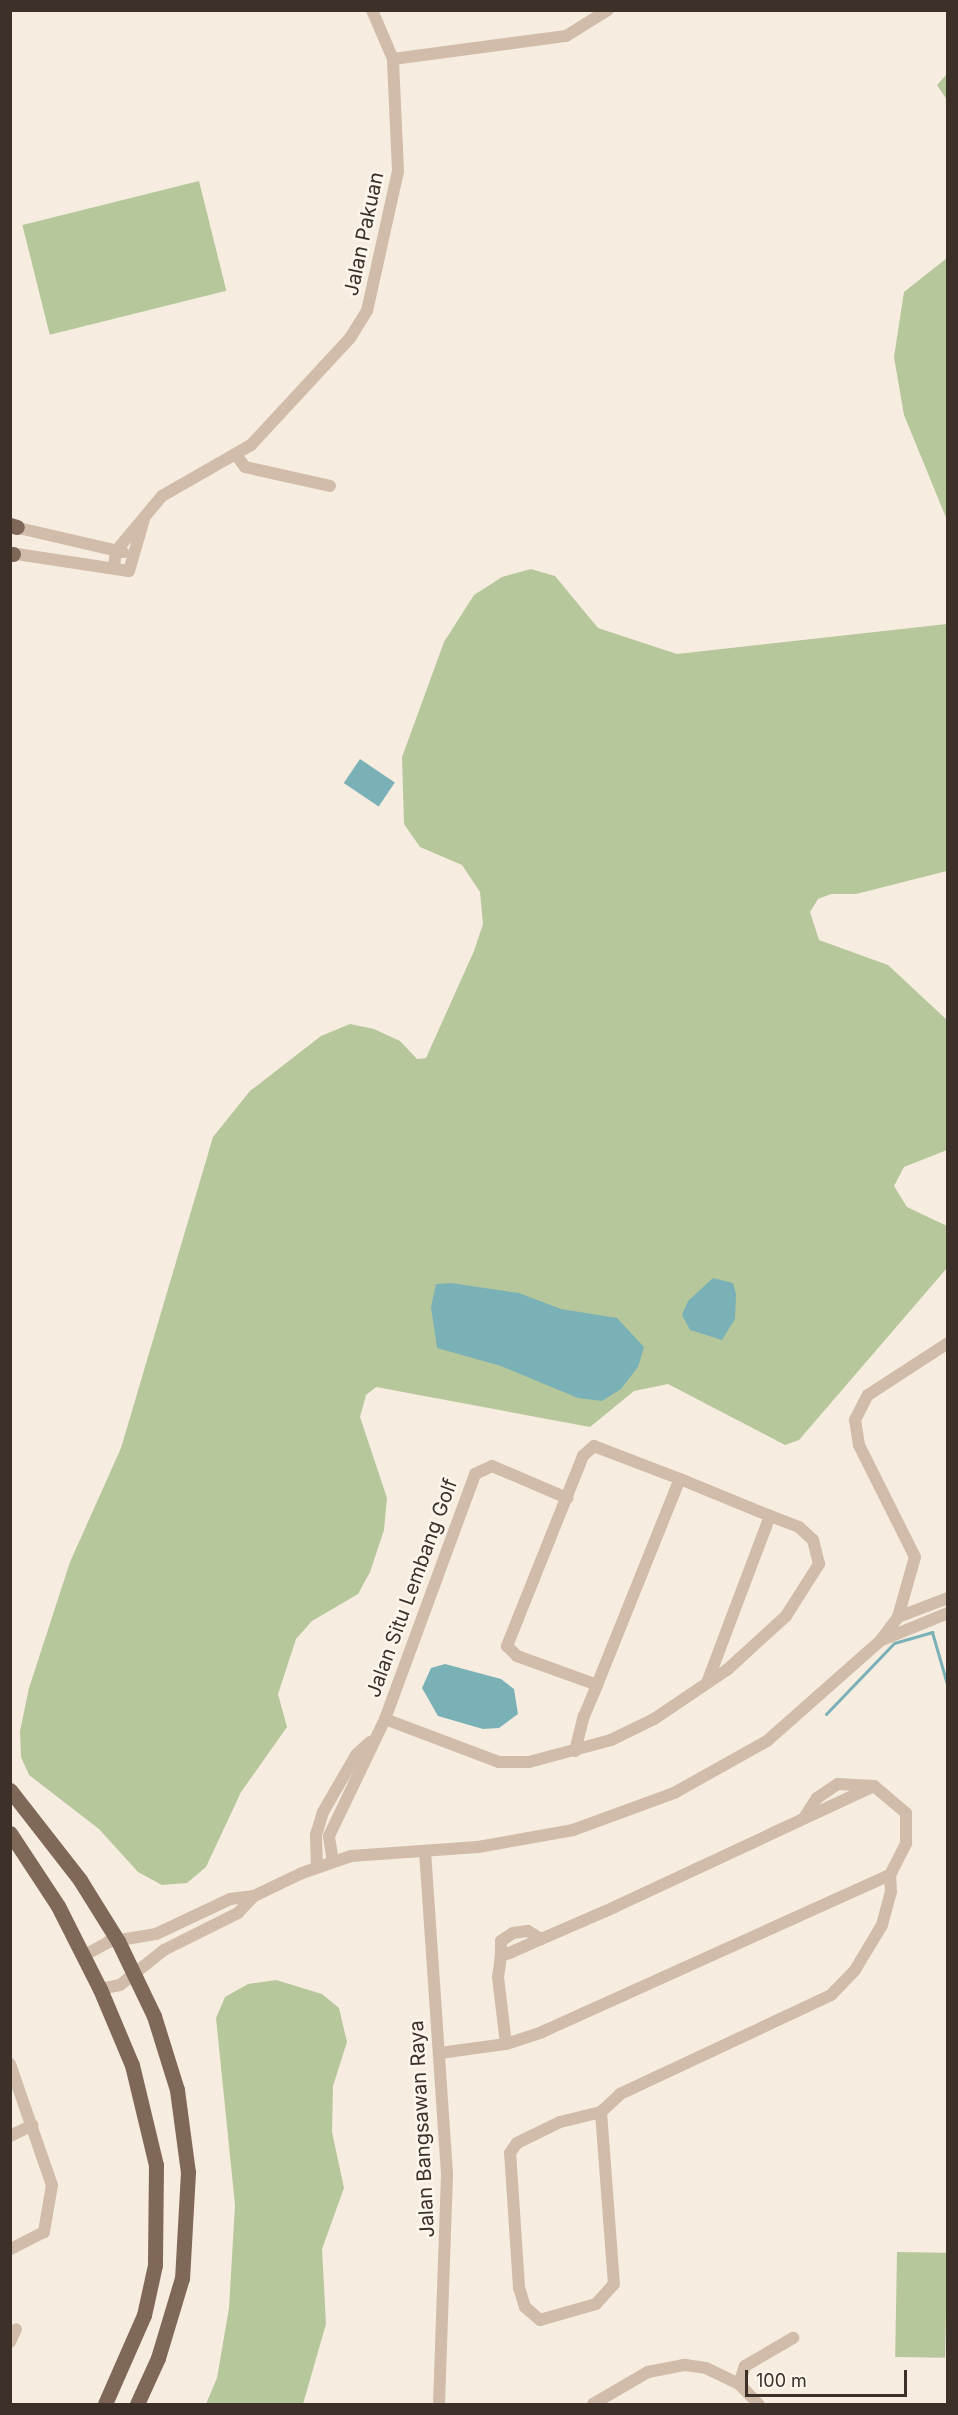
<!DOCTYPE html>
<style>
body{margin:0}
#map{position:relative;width:958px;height:2415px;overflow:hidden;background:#f6ecdf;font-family:Inter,sans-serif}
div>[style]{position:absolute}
.green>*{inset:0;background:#b7c79c;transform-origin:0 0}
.water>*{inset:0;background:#7ab1b6;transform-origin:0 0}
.stream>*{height:3px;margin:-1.5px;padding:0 1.5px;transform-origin:1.5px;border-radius:1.5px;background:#7ab1b6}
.minor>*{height:12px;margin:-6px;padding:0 6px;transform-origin:6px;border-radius:6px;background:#d0bca9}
.primary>*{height:15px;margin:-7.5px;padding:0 7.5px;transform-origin:7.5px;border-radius:7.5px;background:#806859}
span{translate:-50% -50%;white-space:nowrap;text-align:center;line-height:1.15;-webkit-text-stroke:5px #fcf6ec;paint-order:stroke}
.street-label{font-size:20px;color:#3c3029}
.frame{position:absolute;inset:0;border:12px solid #3c3029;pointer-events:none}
.scale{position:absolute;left:745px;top:2370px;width:162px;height:27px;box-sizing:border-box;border:3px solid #3c3029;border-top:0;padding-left:8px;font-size:18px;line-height:21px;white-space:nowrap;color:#3c3029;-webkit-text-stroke:4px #fcf6ec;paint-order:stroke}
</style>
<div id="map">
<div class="green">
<i style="clip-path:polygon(947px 74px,947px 100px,937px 85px)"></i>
<i style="left:199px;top:181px;width:113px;height:182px;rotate:76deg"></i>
<i style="clip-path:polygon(947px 258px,947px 520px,904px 415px,894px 357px,904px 292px)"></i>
<i style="clip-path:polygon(531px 569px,555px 576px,598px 628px,677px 654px,947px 624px,947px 871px,856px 894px,831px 894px,818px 899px,810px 912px,819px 940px,888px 965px,947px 1020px,947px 1150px,904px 1167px,894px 1186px,907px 1207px,947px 1226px,947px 1268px,799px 1440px,785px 1445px,668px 1384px,634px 1391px,590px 1427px,376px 1387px,366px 1395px,360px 1417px,387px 1498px,384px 1530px,370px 1572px,358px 1594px,312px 1621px,296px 1639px,278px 1694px,287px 1727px,241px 1792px,206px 1867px,187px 1883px,162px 1885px,138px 1872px,99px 1829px,29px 1775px,21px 1757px,20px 1731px,29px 1688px,70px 1562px,121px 1448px,213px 1137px,250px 1091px,321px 1036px,350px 1024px,374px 1029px,400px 1041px,417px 1059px,426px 1058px,474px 951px,483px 924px,480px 892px,462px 865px,420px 847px,404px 824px,402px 757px,444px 642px,474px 595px,502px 577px)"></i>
<i style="clip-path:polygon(276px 1980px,322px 1994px,339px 2008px,347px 2042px,333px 2086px,332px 2132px,344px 2188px,322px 2249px,326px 2324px,303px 2404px,206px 2404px,217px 2378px,229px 2308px,235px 2205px,216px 2018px,225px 1997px,248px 1984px)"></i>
<i style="left:897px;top:2252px;width:50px;height:105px;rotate:1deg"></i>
</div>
<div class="water">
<i style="left:360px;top:759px;width:42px;height:29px;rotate:34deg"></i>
<i style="clip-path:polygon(713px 1278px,733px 1283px,736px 1294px,735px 1319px,722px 1340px,690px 1330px,682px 1315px,688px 1301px)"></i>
<i style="clip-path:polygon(451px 1283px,519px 1293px,561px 1309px,617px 1318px,644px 1347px,638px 1367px,621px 1389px,602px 1401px,578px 1398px,501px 1366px,437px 1348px,431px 1307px,436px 1284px)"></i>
<i style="clip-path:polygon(445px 1664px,501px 1679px,514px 1689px,518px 1714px,499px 1728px,483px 1729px,438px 1716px,422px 1688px,431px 1668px)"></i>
</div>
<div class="stream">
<i style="left:826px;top:1714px;width:98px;rotate:-46.2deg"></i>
<i style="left:894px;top:1643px;width:40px;rotate:-16deg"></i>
<i style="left:932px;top:1632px;width:54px;rotate:73.9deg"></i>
<i style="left:947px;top:1684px;width:71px;rotate:89.2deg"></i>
</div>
<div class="minor">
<i style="left:393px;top:59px;width:175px;rotate:-7.6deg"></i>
<i style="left:566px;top:36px;width:49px;rotate:-31.8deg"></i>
<i style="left:236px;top:455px;width:15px;rotate:53deg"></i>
<i style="left:245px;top:467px;width:87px;rotate:12.6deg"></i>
<i style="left:10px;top:526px;width:116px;rotate:13deg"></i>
<i style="left:10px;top:553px;width:120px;rotate:8.6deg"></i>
<i style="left:129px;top:571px;width:54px;rotate:-73.9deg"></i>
<i style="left:114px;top:567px;width:16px;rotate:-83deg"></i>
<i style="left:116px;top:551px;width:72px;rotate:-50.1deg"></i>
<i style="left:162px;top:496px;width:103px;rotate:-29.8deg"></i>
<i style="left:251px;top:445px;width:146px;rotate:-47.2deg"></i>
<i style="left:350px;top:338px;width:32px;rotate:-58deg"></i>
<i style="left:367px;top:311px;width:143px;rotate:-77.5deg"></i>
<i style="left:398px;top:171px;width:112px;rotate:-92.6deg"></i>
<i style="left:393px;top:59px;width:53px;rotate:-113.2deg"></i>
<i style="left:680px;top:1479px;width:97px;rotate:22.3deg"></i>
<i style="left:898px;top:1617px;width:53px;rotate:-20.8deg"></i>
<i style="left:882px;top:1640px;width:71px;rotate:-22.2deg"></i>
<i style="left:385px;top:1719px;width:122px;rotate:20.7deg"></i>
<i style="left:499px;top:1762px;width:30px"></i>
<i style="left:529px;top:1762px;width:85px;rotate:-15deg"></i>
<i style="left:611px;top:1740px;width:48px;rotate:-26deg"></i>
<i style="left:654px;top:1719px;width:89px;rotate:-34deg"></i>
<i style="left:728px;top:1669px;width:79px;rotate:-42.4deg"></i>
<i style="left:786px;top:1616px;width:62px;rotate:-57.6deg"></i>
<i style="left:819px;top:1564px;width:25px;rotate:-104deg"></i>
<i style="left:813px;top:1540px;width:19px;rotate:-137deg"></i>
<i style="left:799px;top:1527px;width:31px;rotate:-159deg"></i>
<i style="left:770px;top:1516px;width:178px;rotate:110.7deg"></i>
<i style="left:575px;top:1751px;width:36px;rotate:-76deg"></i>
<i style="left:584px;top:1716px;width:34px;rotate:-67deg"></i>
<i style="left:597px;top:1685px;width:222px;rotate:-68.1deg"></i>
<i style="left:680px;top:1479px;width:92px;rotate:-159deg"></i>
<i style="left:594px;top:1446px;width:15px;rotate:138deg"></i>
<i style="left:583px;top:1456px;width:205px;rotate:111.8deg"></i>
<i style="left:507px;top:1646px;width:14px;rotate:45deg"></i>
<i style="left:517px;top:1656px;width:85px;rotate:19.9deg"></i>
<i style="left:804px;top:1818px;width:24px;rotate:-57deg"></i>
<i style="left:817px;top:1798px;width:25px;rotate:-34deg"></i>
<i style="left:838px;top:1784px;width:36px;rotate:3deg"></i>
<i style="left:425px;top:1851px;width:325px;rotate:86.1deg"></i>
<i style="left:447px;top:2175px;width:229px;rotate:92deg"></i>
<i style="left:333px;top:1862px;width:26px;rotate:-99deg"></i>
<i style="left:329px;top:1836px;width:130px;rotate:-64.4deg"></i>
<i style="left:385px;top:1719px;width:261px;rotate:-69.8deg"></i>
<i style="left:475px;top:1474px;width:19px;rotate:-25deg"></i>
<i style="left:492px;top:1466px;width:82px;rotate:23.1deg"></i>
<i style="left:317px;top:1867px;width:32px;rotate:-92deg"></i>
<i style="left:316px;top:1835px;width:24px;rotate:-73deg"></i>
<i style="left:323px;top:1812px;width:66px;rotate:-59.9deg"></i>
<i style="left:356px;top:1755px;width:19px;rotate:-43deg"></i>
<i style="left:85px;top:1955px;width:26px;rotate:-29deg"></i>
<i style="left:108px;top:1942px;width:49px;rotate:-9.5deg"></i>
<i style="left:156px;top:1934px;width:82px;rotate:-25.3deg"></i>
<i style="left:230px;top:1899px;width:24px;rotate:-7deg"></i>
<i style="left:501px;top:1956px;width:21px;rotate:98deg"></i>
<i style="left:498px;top:1977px;width:67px;rotate:83.2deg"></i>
<i style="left:100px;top:1989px;width:20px;rotate:-11deg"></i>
<i style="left:120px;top:1985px;width:56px;rotate:-38.5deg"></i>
<i style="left:164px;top:1950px;width:83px;rotate:-26.6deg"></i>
<i style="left:238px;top:1913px;width:23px;rotate:-47deg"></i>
<i style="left:254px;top:1896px;width:53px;rotate:-25.6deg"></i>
<i style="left:302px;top:1873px;width:52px;rotate:-19.1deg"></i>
<i style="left:351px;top:1856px;width:127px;rotate:-4.1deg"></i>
<i style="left:478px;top:1847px;width:97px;rotate:-10.1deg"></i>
<i style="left:573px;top:1830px;width:108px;rotate:-20.1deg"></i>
<i style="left:674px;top:1793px;width:107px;rotate:-29.2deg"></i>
<i style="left:767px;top:1741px;width:151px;rotate:-41.5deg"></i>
<i style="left:880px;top:1641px;width:30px;rotate:-53deg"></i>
<i style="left:898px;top:1617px;width:62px;rotate:-74.2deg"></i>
<i style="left:915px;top:1557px;width:125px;rotate:-116.6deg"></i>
<i style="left:859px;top:1445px;width:25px;rotate:-99deg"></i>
<i style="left:855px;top:1420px;width:28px;rotate:-63deg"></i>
<i style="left:868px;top:1395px;width:95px;rotate:-33deg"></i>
<i style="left:440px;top:2053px;width:67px;rotate:-7.8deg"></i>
<i style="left:506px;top:2044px;width:38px;rotate:-18deg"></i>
<i style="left:542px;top:2032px;width:382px;rotate:-24.3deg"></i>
<i style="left:890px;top:1875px;width:36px;rotate:-63deg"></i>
<i style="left:906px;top:1843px;width:30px;rotate:-90deg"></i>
<i style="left:906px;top:1813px;width:42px;rotate:-139.8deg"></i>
<i style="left:874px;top:1786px;width:286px;rotate:155deg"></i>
<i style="left:615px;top:1907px;width:81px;rotate:156.6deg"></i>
<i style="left:541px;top:1939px;width:35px;rotate:156deg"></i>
<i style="left:509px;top:1953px;width:9px;rotate:159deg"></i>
<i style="left:501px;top:1956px;width:15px;rotate:-90deg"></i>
<i style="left:501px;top:1941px;width:14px;rotate:-34deg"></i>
<i style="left:513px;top:1933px;width:15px;rotate:-8deg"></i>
<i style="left:528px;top:1931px;width:15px;rotate:32deg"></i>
<i style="left:10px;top:2064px;width:128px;rotate:70.9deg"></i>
<i style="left:52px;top:2185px;width:48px;rotate:99.7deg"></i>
<i style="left:44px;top:2232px;width:38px;rotate:153deg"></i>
<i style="left:601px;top:2112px;width:172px;rotate:85.7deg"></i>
<i style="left:614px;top:2284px;width:27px;rotate:132deg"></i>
<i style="left:596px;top:2304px;width:58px;rotate:164.1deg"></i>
<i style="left:540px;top:2320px;width:20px;rotate:-139deg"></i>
<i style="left:525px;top:2307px;width:21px;rotate:-107deg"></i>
<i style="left:519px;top:2287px;width:134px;rotate:-93.8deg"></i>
<i style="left:510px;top:2153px;width:12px;rotate:-55deg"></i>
<i style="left:517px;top:2143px;width:48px;rotate:-26deg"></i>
<i style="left:560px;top:2122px;width:42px;rotate:-13.7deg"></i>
<i style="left:601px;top:2112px;width:26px;rotate:-43deg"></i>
<i style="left:620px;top:2094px;width:233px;rotate:-25.1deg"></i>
<i style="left:831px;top:1995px;width:35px;rotate:-46deg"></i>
<i style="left:855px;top:1970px;width:52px;rotate:-59deg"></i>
<i style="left:882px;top:1925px;width:34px;rotate:-75deg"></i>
<i style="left:891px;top:1892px;width:17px;rotate:-93deg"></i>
<i style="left:10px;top:2136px;width:25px;rotate:-26deg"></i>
<i style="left:10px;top:2342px;width:14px;rotate:-65deg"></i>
<i style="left:739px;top:2384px;width:19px;rotate:-72deg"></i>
<i style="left:745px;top:2366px;width:56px;rotate:-30.3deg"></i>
<i style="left:593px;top:2404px;width:64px;rotate:-30.2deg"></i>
<i style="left:648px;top:2372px;width:38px;rotate:-11deg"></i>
<i style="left:685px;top:2365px;width:21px;rotate:8deg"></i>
<i style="left:706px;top:2368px;width:37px;rotate:26deg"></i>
<i style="left:739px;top:2384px;width:28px;rotate:46deg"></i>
</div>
<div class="primary">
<i style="left:10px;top:525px;width:7px;rotate:16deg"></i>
<i style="left:10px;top:554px;width:3px"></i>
<i style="left:10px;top:1790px;width:114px;rotate:52.1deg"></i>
<i style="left:80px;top:1880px;width:72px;rotate:58.1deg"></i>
<i style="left:118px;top:1941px;width:83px;rotate:64.4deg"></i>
<i style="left:154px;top:2016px;width:77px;rotate:72.7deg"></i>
<i style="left:177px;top:2090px;width:83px;rotate:82.4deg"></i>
<i style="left:188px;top:2172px;width:106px;rotate:93.2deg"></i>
<i style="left:182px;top:2278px;width:84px;rotate:106.7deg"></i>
<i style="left:158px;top:2358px;width:51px;rotate:114.5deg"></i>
<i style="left:10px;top:1833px;width:87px;rotate:56.7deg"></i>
<i style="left:58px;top:1906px;width:93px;rotate:63.2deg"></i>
<i style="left:100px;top:1989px;width:82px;rotate:67.2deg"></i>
<i style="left:132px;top:2065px;width:103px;rotate:76.5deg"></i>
<i style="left:156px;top:2165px;width:100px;rotate:90.6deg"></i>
<i style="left:155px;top:2265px;width:51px;rotate:102.4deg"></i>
<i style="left:144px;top:2315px;width:97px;rotate:113.7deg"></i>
</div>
<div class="street-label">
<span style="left:364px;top:234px;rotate:-78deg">Jalan Pakuan</span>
<span style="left:412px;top:1588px;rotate:-70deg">Jalan Situ Lembang Golf</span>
<span style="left:422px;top:2129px;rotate:-93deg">Jalan Bangsawan Raya</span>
</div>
<div class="frame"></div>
<div class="scale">100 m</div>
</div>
